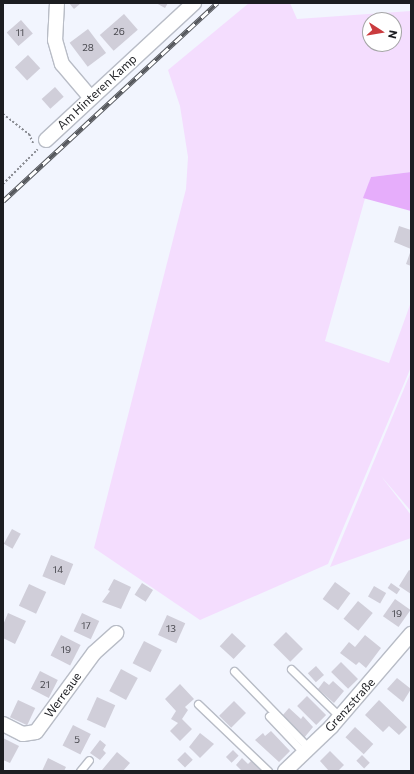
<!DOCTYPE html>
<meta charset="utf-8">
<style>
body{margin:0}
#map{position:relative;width:414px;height:774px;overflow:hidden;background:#f2f5fe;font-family:Commissioner,sans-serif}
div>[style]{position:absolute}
.green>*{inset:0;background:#f4ddfe}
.forest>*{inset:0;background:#e6adfb}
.building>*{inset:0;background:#d0ced9;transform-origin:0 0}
.path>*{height:2px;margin-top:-1px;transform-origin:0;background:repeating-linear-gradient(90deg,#898b92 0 2px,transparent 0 4px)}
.roads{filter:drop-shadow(1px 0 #b8bcc6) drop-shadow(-1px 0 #b8bcc6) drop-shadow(0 1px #b8bcc6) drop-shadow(0 -1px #b8bcc6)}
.lane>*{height:7px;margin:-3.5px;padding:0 3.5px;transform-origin:3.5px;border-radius:3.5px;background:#fff}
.street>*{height:14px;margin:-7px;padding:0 7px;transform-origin:7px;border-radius:7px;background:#fff}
.rail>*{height:4.5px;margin-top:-2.25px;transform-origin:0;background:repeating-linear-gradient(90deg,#fff 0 9px,#56585d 0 18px);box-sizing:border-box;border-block:1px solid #56585d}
span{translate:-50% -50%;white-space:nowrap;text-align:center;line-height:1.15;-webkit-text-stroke:3px #fff;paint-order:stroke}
.number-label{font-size:10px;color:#49494f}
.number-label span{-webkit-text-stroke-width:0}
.street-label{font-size:12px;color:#1c1d21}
.frame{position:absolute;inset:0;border:4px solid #1c1d21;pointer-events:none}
.north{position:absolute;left:362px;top:12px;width:40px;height:40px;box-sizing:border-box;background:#fff;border:1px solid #a4a5a6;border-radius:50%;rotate:102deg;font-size:11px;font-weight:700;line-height:16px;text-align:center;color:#1c1d21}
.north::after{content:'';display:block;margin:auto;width:14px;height:18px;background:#ca3b3e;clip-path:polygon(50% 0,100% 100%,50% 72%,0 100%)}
</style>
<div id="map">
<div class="green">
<i style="clip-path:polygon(evenodd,249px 3px,290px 3px,297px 19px,411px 11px,411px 172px,371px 177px,325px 341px,389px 363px,411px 302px,411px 367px,328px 564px,200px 620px,94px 548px,186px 189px,188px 157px,180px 106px,168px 70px,249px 3px,370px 20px,394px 20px,394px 44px,370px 44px,370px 20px)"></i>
<i style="clip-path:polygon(411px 372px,411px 511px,381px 476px,411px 515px,411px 538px,330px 567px)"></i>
</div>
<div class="forest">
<i style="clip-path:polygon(411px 172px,411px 211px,363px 198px,371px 177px)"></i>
</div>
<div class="building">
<i style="clip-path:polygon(69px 3px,81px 3px,74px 9px)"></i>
<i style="clip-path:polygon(156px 3px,168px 3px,165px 8px)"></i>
<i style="left:124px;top:14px;width:21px;height:32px;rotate:49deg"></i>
<i style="left:21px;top:20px;width:18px;height:19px;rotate:49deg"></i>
<i style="left:88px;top:29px;width:30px;height:23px;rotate:53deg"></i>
<i style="left:28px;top:55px;width:18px;height:18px;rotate:47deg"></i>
<i style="left:55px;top:87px;width:13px;height:18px;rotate:48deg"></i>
<i style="clip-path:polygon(399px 226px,411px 230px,411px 249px,394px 242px)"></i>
<i style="clip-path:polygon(411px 250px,411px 266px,406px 264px)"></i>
<i style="left:12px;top:529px;width:10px;height:17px;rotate:29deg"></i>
<i style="left:51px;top:555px;width:24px;height:23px;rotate:22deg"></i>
<i style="clip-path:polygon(409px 570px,411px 571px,411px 594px,399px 586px)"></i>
<i style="clip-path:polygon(114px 579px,131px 587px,121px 609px,102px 602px,110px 591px,108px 590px)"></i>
<i style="left:335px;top:582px;width:19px;height:21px;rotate:36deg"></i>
<i style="left:142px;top:583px;width:13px;height:14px;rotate:32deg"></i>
<i style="left:391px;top:583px;width:11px;height:6px;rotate:34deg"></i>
<i style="left:29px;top:584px;width:19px;height:24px;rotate:25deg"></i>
<i style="left:374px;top:586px;width:14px;height:12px;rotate:30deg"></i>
<i style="left:395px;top:599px;width:19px;height:21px;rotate:35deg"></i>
<i style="left:358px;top:601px;width:19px;height:23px;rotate:39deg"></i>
<i style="clip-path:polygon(8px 613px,26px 621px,15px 644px,3px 638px,3px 625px)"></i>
<i style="left:82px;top:613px;width:19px;height:20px;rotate:25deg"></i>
<i style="left:167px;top:615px;width:20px;height:22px;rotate:24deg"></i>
<i style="left:286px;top:632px;width:24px;height:18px;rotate:45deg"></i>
<i style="left:232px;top:633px;width:19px;height:18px;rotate:43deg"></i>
<i style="left:61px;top:635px;width:22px;height:23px;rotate:27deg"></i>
<i style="clip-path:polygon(365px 635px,381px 648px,366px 668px,359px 662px,356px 665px,340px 653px,349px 642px,355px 647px)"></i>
<i style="left:144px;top:641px;width:20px;height:25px;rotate:27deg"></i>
<i style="left:341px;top:662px;width:24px;height:14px;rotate:45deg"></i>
<i style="left:316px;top:666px;width:12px;height:11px;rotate:48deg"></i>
<i style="left:121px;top:669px;width:19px;height:25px;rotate:28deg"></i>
<i style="left:40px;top:671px;width:20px;height:20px;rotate:27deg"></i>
<i style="clip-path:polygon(397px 678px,411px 689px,403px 702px,387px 689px)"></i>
<i style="clip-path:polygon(324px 681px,329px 685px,333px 681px,344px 691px,334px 703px,318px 689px)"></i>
<i style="clip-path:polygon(180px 684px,194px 699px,185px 707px,188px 710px,182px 719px,192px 729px,180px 741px,170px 731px,178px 723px,171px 719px,176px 711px,165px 699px)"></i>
<i style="left:307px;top:696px;width:27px;height:14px;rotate:45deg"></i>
<i style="left:97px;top:697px;width:20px;height:25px;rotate:24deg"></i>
<i style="left:18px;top:700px;width:19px;height:19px;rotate:25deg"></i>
<i style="clip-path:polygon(379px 700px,407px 727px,399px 735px,389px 726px,383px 732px,365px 715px)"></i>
<i style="left:234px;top:701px;width:17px;height:21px;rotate:45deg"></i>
<i style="clip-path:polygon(289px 708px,301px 719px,303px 716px,313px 727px,304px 738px,282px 716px)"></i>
<i style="left:73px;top:725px;width:20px;height:23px;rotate:27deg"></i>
<i style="left:355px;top:727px;width:25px;height:14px;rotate:43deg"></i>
<i style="clip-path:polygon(271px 731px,290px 751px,279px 762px,255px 740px,263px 733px,265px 736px)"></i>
<i style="clip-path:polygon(200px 733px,214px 744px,200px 758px,189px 747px)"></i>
<i style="clip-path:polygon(3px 738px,19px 746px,10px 763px,3px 760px)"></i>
<i style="clip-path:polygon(100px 740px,106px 745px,103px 750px,106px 753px,100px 760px,90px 753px)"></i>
<i style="left:233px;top:750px;width:8px;height:10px;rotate:45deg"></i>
<i style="clip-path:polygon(330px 751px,344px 765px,338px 771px,329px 771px,320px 761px)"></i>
<i style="clip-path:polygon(117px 752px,130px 763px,123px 771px,104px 771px,102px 770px)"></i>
<i style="left:185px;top:752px;width:11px;height:11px;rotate:45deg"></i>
<i style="left:362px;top:755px;width:11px;height:8px;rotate:45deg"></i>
<i style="clip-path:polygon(48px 758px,66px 767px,64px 771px,42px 771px)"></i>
<i style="clip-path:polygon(242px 758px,248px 764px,253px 759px,265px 771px,242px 771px,236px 765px)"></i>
</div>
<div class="path">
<i style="left:3px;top:114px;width:33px;rotate:38deg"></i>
<i style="left:29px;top:134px;width:10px;rotate:66deg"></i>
<i style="left:3px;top:184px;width:49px;rotate:-45deg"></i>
</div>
<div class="roads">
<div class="lane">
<i style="left:291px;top:669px;width:69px;rotate:44.4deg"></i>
<i style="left:234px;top:671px;width:107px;rotate:45.8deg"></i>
<i style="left:198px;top:704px;width:97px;rotate:43.7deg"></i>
<i style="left:269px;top:716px;width:51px;rotate:46.6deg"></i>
<i style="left:80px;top:771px;width:14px;rotate:-51deg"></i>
</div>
<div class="street">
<i style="left:57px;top:3px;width:37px;rotate:93deg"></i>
<i style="left:55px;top:40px;width:25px;rotate:74deg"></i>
<i style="left:62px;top:64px;width:43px;rotate:49.7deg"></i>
<i style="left:46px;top:140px;width:202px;rotate:-42.8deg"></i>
<i style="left:3px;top:724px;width:22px;rotate:27deg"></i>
<i style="left:23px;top:734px;width:13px;rotate:-9deg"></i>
<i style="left:36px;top:732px;width:98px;rotate:-53.7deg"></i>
<i style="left:94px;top:653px;width:30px;rotate:-42deg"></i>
<i style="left:285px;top:771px;width:64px;rotate:-43.7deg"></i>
<i style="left:331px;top:727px;width:123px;rotate:-49.3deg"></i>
</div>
</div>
<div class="rail">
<i style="left:3px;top:201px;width:292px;rotate:-42.8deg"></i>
</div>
<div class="number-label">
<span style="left:119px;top:32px">26</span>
<span style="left:20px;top:33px">11</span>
<span style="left:88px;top:48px">28</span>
<span style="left:58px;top:570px">14</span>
<span style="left:397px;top:614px">19</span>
<span style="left:86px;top:626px">17</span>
<span style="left:171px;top:629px">13</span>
<span style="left:66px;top:650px">19</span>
<span style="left:45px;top:685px">21</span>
<span style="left:77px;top:740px">5</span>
</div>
<div class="street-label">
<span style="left:97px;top:92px;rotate:-43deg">Am Hinteren Kamp</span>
<span style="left:63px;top:695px;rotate:-54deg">Werreaue</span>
<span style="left:350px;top:705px;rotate:-48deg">Grenzstraße</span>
</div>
<div class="frame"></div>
<div class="north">N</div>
</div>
